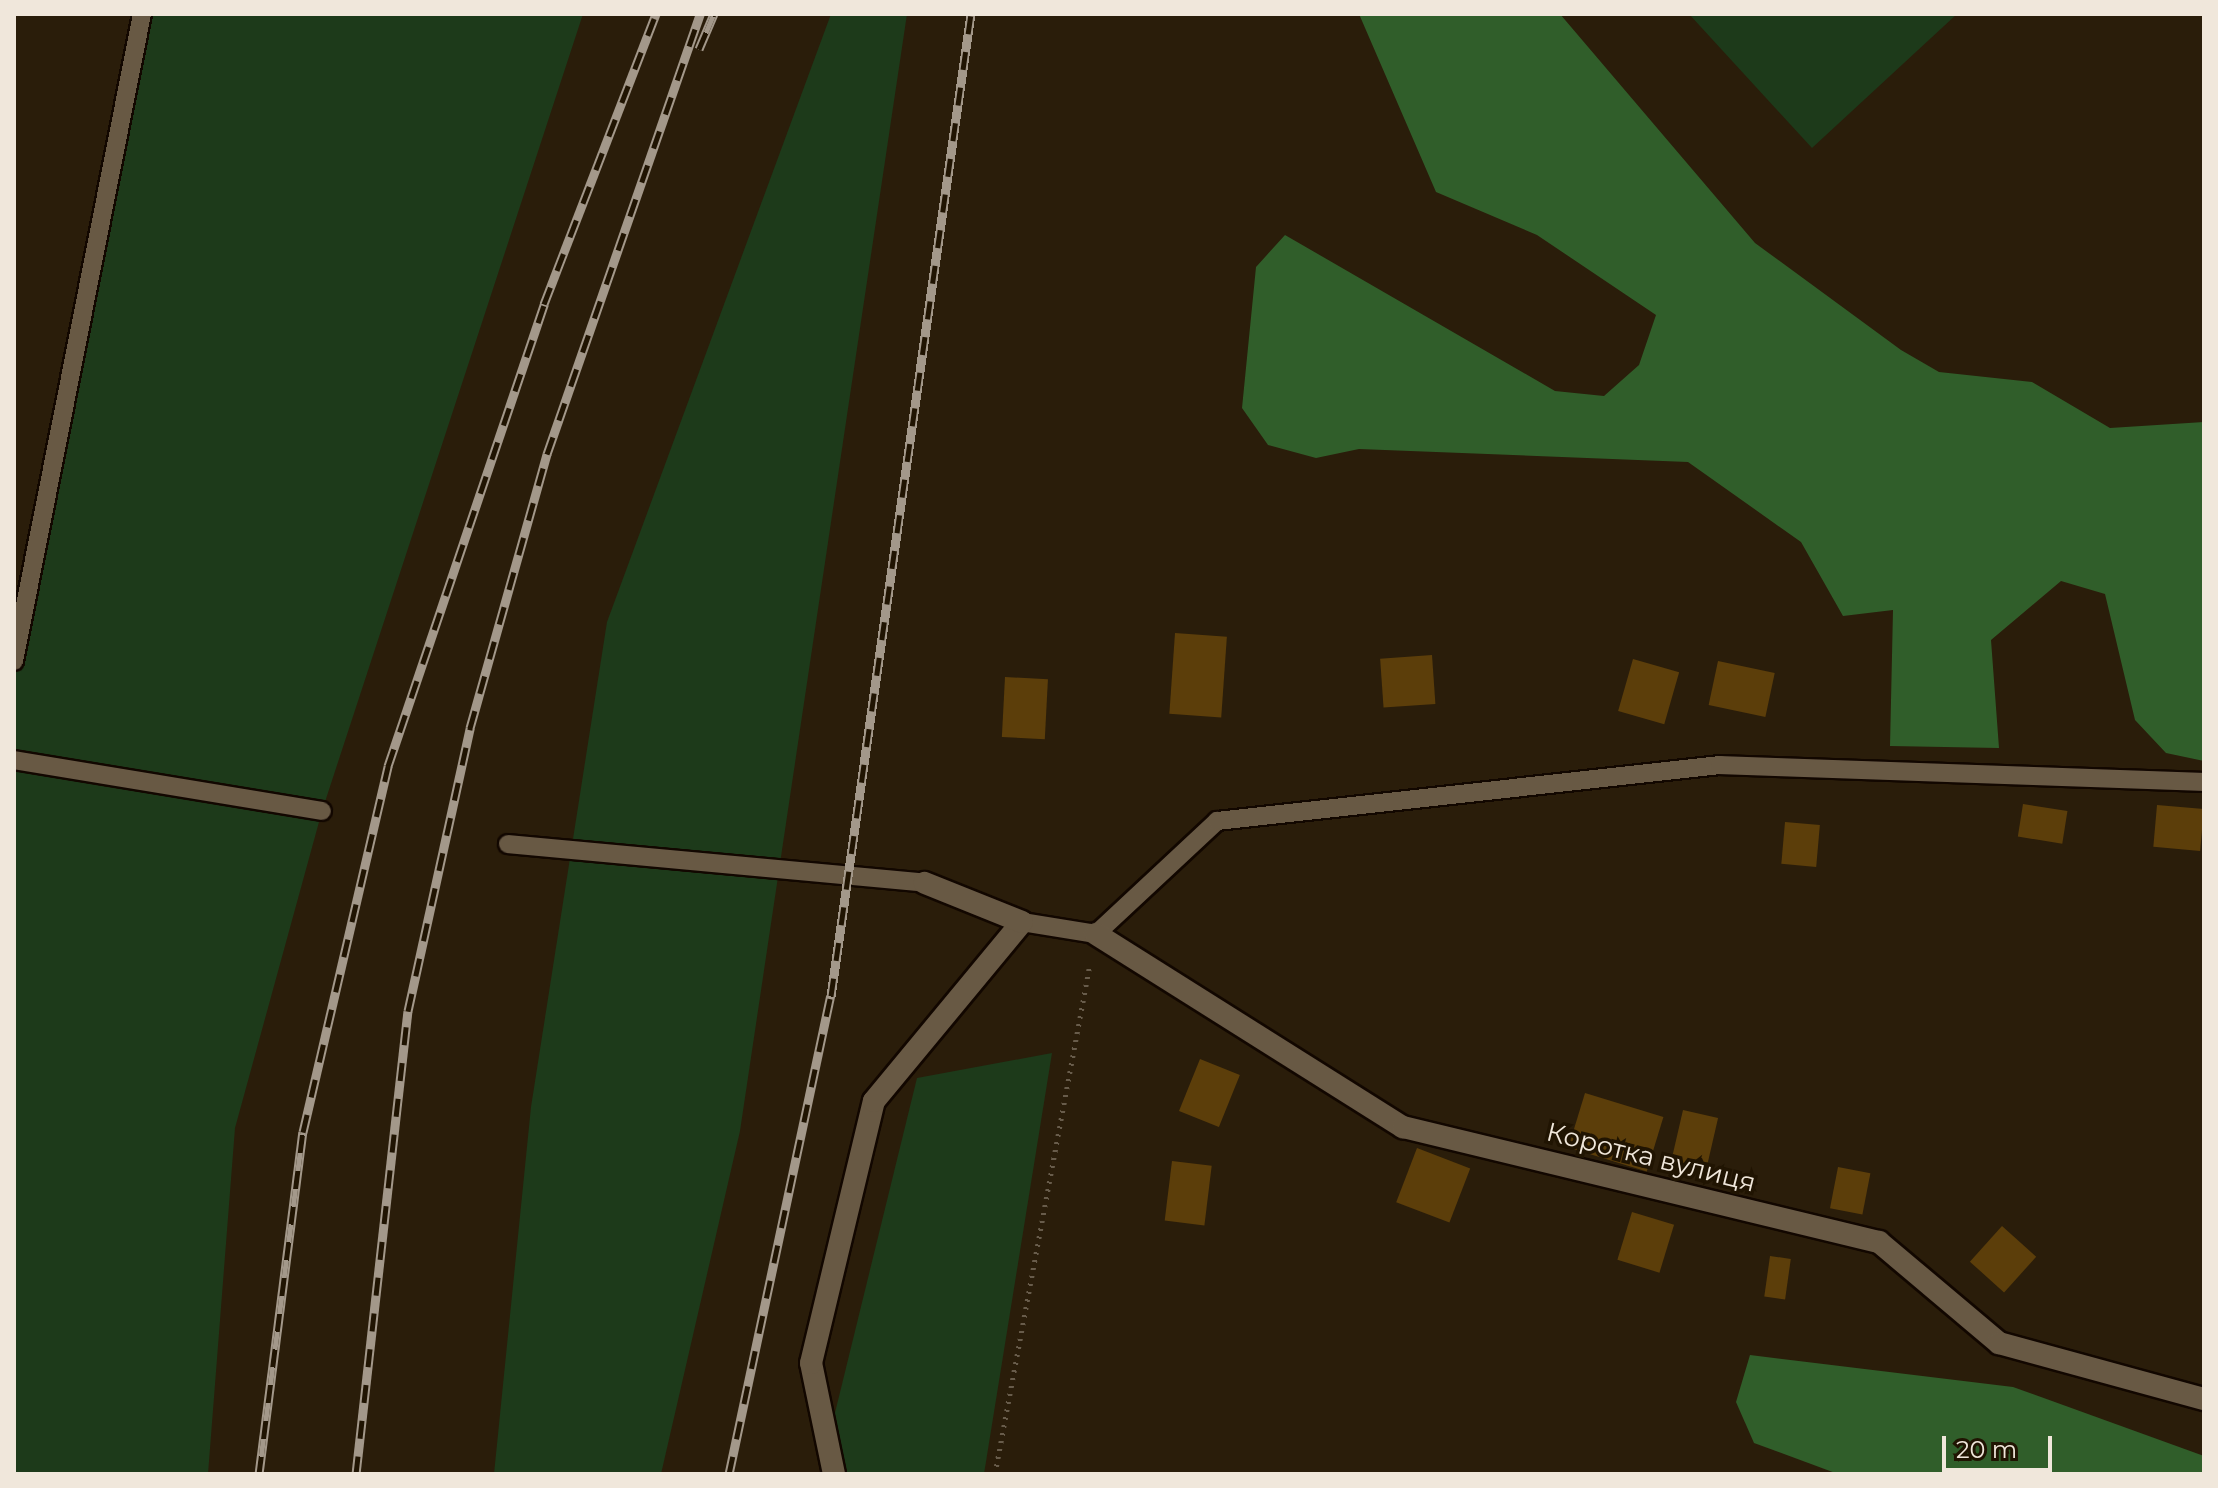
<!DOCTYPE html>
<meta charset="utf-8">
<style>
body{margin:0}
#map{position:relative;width:2218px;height:1488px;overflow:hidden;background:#2a1d0a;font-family:Montserrat,sans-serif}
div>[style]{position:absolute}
.green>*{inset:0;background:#1d3a1a}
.forest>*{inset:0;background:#305e2a}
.building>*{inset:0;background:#5c3e0a;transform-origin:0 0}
.path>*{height:5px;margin-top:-2.5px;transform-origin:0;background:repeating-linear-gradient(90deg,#685c4b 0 2px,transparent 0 8px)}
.roads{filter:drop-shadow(2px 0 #120700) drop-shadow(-2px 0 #120700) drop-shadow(0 2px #120700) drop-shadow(0 -2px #120700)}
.service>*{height:18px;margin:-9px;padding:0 9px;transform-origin:9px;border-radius:9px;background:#685944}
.minor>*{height:22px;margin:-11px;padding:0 11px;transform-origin:11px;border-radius:11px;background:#685944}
.rail>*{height:9px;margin-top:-4.5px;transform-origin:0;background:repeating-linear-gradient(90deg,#201402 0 18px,#a3988a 0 36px);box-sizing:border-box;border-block:2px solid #a3988a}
span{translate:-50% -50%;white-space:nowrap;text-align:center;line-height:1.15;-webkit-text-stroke:7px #201402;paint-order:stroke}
.street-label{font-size:26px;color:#f0e7db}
.frame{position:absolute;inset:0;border:16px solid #f0e7db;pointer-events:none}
.scale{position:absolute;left:1942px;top:1436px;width:110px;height:36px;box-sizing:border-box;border:4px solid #f0e7db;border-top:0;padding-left:10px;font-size:24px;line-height:28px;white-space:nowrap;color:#f0e7db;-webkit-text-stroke:6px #201402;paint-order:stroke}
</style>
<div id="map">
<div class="green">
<i style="clip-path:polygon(142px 14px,583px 14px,322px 811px,235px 1128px,208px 1474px,14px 1474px,14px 661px)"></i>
<i style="clip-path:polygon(831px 14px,907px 14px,740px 1131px,661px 1474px,494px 1474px,531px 1107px,607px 622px)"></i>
<i style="clip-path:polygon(1689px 14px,1957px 14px,1812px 148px)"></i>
<i style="clip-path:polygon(1052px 1053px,984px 1474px,820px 1474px,917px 1078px)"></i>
</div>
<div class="forest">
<i style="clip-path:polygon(1359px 14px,1560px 14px,1755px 243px,1901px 350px,1939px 372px,2032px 382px,2110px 428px,2204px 422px,2204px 761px,2166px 753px,2135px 720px,2105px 594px,2061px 581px,1991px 640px,1999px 748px,1890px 746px,1893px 610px,1843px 616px,1801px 542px,1688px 462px,1359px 449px,1316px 458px,1268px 445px,1242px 408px,1256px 267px,1285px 235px,1555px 391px,1604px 396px,1639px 365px,1656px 315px,1537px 235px,1436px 192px)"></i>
<i style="clip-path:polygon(1750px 1355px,2013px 1387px,2204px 1456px,2204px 1474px,1838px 1474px,1754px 1443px,1736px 1402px)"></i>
</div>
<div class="building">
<i style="left:1175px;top:633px;width:52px;height:81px;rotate:4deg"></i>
<i style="left:1432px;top:655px;width:49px;height:52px;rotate:86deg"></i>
<i style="left:1633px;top:659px;width:48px;height:54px;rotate:16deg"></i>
<i style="left:1718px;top:661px;width:58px;height:45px;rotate:12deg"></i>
<i style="left:1005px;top:677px;width:43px;height:60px;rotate:3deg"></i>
<i style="left:2023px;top:804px;width:45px;height:33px;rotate:9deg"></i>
<i style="left:2157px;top:805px;width:47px;height:42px;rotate:5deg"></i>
<i style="left:1785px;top:822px;width:35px;height:42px;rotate:5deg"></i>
<i style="left:1200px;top:1059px;width:43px;height:56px;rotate:22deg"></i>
<i style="left:1585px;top:1093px;width:82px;height:57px;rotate:17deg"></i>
<i style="left:1683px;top:1110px;width:36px;height:52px;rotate:13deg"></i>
<i style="left:1417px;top:1148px;width:57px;height:58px;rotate:21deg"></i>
<i style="left:1172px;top:1161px;width:40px;height:60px;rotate:7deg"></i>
<i style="left:1838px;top:1167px;width:33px;height:42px;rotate:11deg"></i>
<i style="left:1632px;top:1212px;width:44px;height:50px;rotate:17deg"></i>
<i style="left:2002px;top:1226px;width:46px;height:48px;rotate:42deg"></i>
<i style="left:1770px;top:1256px;width:21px;height:41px;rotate:8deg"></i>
</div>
<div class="path">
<i style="left:995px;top:1474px;width:519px;rotate:-79.45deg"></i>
</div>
<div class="roads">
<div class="service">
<i style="left:14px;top:661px;width:660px;rotate:-78.81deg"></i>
<i style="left:14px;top:760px;width:312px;rotate:9.4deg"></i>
<i style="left:508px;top:844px;width:419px;rotate:5.3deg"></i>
<i style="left:1022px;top:922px;width:75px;rotate:9.2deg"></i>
<i style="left:1096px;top:934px;width:166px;rotate:-43deg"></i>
<i style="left:1217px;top:821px;width:506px;rotate:-6.35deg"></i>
<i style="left:1720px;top:765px;width:484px;rotate:2deg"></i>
</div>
<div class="minor">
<i style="left:1096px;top:934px;width:363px;rotate:32.2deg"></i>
<i style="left:1403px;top:1127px;width:490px;rotate:13.6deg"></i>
<i style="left:1879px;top:1242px;width:157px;rotate:40.1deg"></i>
<i style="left:1999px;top:1343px;width:213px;rotate:15.3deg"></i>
<i style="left:834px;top:1474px;width:113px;rotate:-101.7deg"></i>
<i style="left:811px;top:1363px;width:269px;rotate:-76.5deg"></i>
<i style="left:874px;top:1101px;width:232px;rotate:-50.4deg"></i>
<i style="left:1022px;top:922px;width:105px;rotate:-158.1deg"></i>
</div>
</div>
<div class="rail">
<i style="left:699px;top:49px;width:38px;rotate:-67deg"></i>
<i style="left:259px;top:1474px;width:345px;rotate:-82.7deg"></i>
<i style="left:303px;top:1132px;width:376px;rotate:-76.9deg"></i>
<i style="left:388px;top:766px;width:488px;rotate:-71.3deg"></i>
<i style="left:544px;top:304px;width:311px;rotate:-68.9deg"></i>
<i style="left:356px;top:1474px;width:466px;rotate:-83.6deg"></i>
<i style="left:408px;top:1011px;width:290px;rotate:-77.6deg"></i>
<i style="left:470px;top:728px;width:285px;rotate:-74.3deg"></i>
<i style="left:547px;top:454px;width:466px;rotate:-70.8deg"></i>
<i style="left:729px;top:1474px;width:489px;rotate:-78deg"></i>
<i style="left:831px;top:996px;width:992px;rotate:-81.89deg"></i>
</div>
<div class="street-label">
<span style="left:1651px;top:1158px;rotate:14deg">Коротка вулиця</span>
</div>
<div class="frame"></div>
<div class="scale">20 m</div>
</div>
